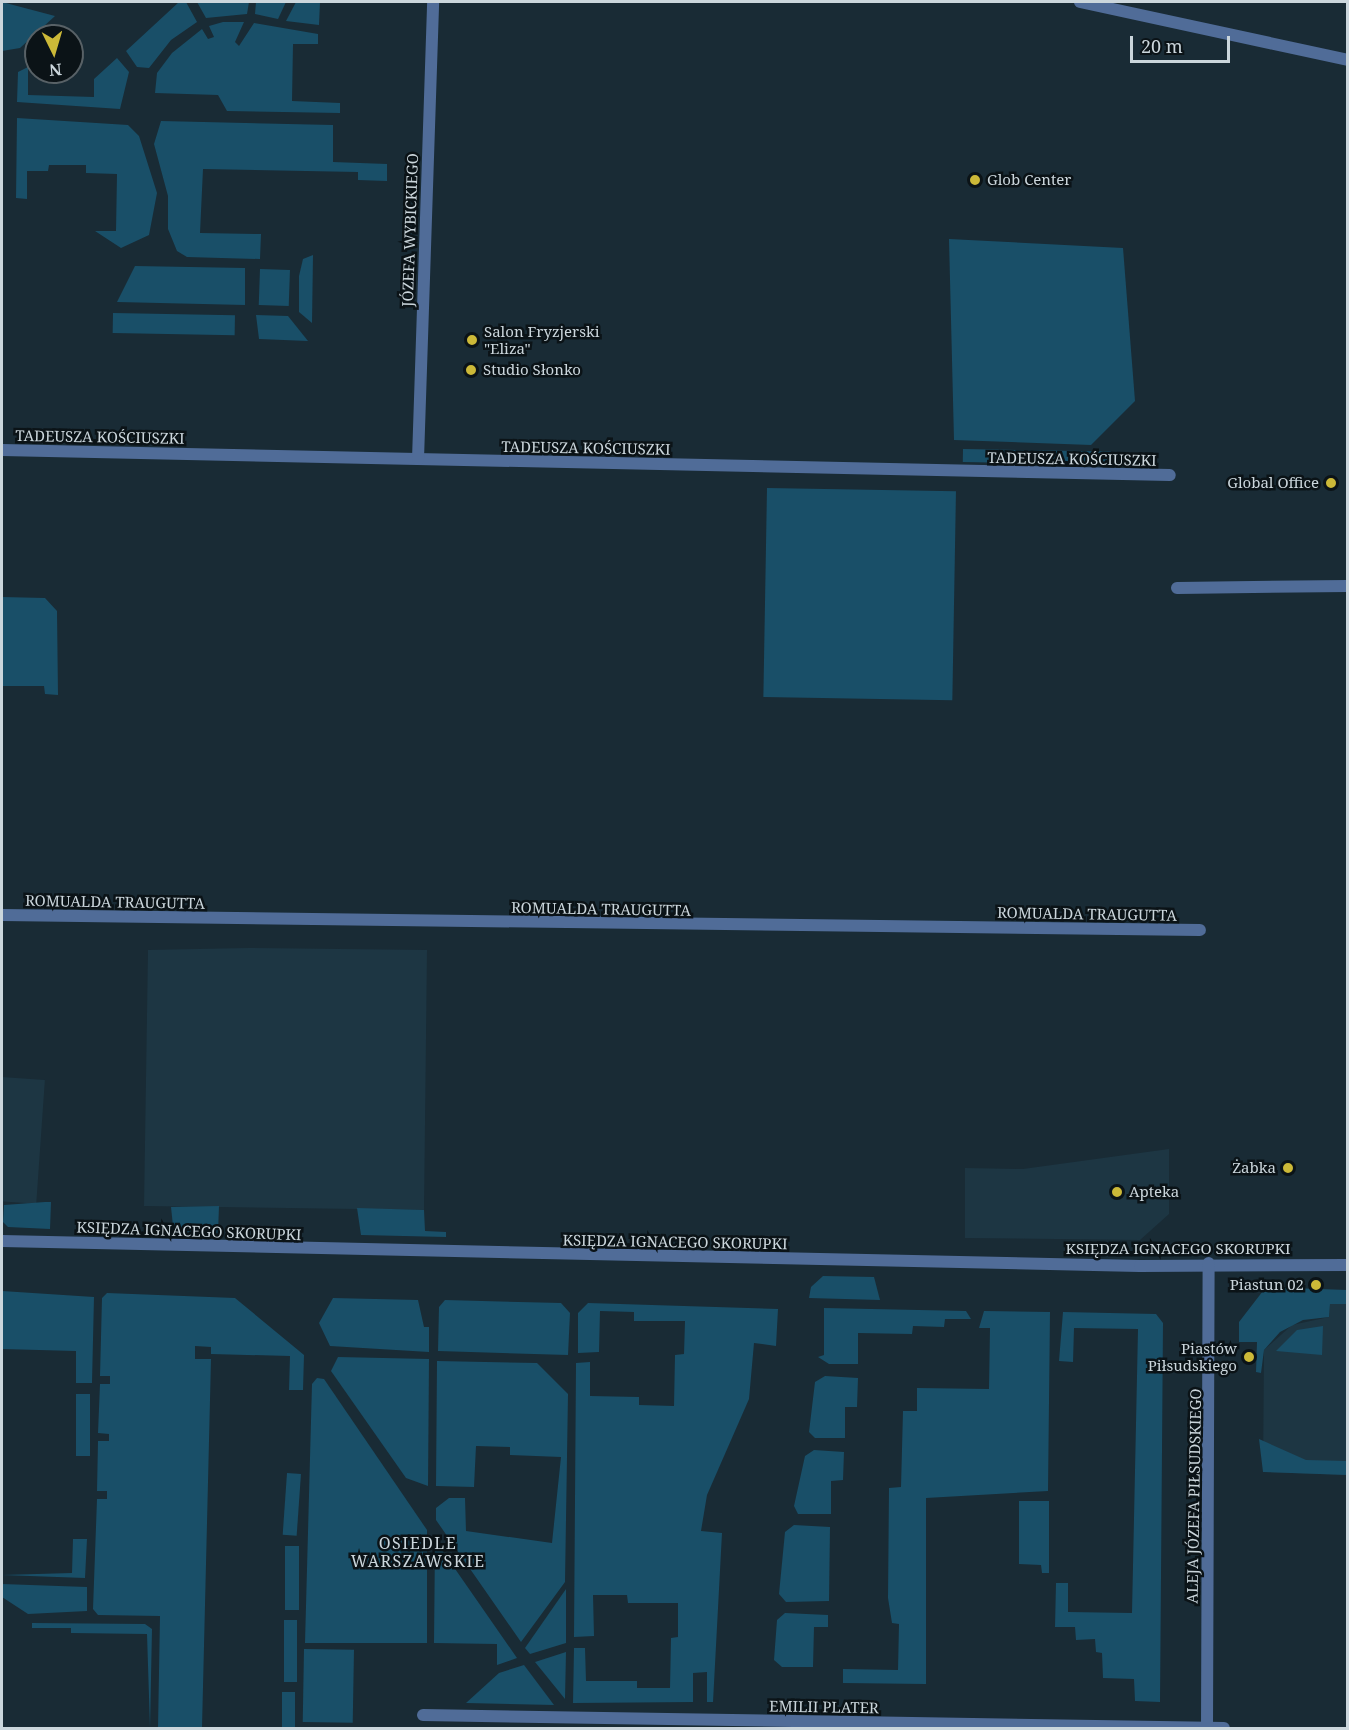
<!DOCTYPE html>
<meta charset="utf-8">
<style>
body{margin:0}
#map{position:relative;width:1349px;height:1730px;overflow:hidden;background:#192b35;font-family:"Noto Serif",serif}
div>[style]{position:absolute}
.built>*{inset:0;background:#1d3643;transform-origin:0 0}
.green>*{inset:0;background:#194f68;transform-origin:0 0}
.minor>*{height:12px;margin:-6px;padding:0 6px;transform-origin:6px;border-radius:6px;background:#506c98}
.tertiary>*{height:12px;margin:-6px;padding:0 6px;transform-origin:6px;border-radius:6px;background:#506c98}
.dots>*{width:16px;height:16px;translate:-50% -50%;box-sizing:border-box;border:3px solid #0b1317;border-radius:50%}
span{translate:-50% -50%;white-space:nowrap;text-align:center;line-height:1.15;-webkit-text-stroke:5px #0b1317;paint-order:stroke}
.poi-label{font-size:15px;color:#cbd6dc}
.left{translate:0 -50%;text-align:left}
.right{translate:-100% -50%;text-align:right}
.street-label{font-size:15px;color:#cbd6dc}
.neighbourhood-label{font-size:16px;color:#cbd6dc;letter-spacing:1.5px}
.frame{position:absolute;inset:0;border:3px solid #cbd6dc;pointer-events:none}
.north{position:absolute;left:24px;top:24px;width:60px;height:60px;box-sizing:border-box;background:#0b1317;border:2px solid #586166;border-radius:50%;rotate:175deg;font-size:16px;font-weight:700;line-height:24px;text-align:center;color:#cbd6dc}
.north::after{content:'';display:block;margin:auto;width:21px;height:27px;background:#ccb938;clip-path:polygon(50% 0,100% 100%,50% 72%,0 100%)}
.scale{position:absolute;left:1130px;top:36px;width:100px;height:27px;box-sizing:border-box;border:3px solid #cbd6dc;border-top:0;padding-left:8px;font-size:18px;line-height:21px;white-space:nowrap;color:#cbd6dc;-webkit-text-stroke:4px #0b1317;paint-order:stroke}
</style>
<div id="map">
<div class="built">
<i style="clip-path:polygon(248px 948px,427px 950px,424px 1210px,144px 1206px,148px 950px)"></i>
<i style="left:2px;top:1077px;width:43px;height:124px;rotate:4deg"></i>
<i style="clip-path:polygon(1169px 1149px,1169px 1214px,1140px 1240px,965px 1238px,965px 1168px,1023px 1169px)"></i>
<i style="clip-path:polygon(1330px 1304px,1347px 1304px,1347px 1475px,1263px 1472px,1264px 1350px,1292px 1325px,1329px 1317px)"></i>
</div>
<div class="green">
<i style="clip-path:polygon(2px 2px,55px 16px,20px 48px,2px 51px)"></i>
<i style="clip-path:polygon(179px 2px,186px 2px,197px 22px,171px 40px,149px 68px,137px 67px,126px 51px)"></i>
<i style="clip-path:polygon(197px 2px,249px 2px,247px 14px,206px 18px)"></i>
<i style="clip-path:polygon(256px 2px,286px 2px,278px 19px,255px 14px)"></i>
<i style="clip-path:polygon(296px 2px,320px 2px,319px 25px,286px 21px)"></i>
<i style="clip-path:polygon(223px 22px,244px 22px,235px 42px,239px 46px,254px 23px,318px 34px,318px 44px,293px 44px,292px 101px,340px 103px,340px 113px,227px 111px,218px 95px,155px 93px,157px 73px,172px 53px,202px 29px,208px 39px,214px 37px,209px 26px)"></i>
<i style="clip-path:polygon(117px 58px,129px 72px,120px 109px,17px 102px,18px 72px,28px 67px,28px 95px,94px 97px,94px 79px)"></i>
<i style="clip-path:polygon(17px 118px,128px 125px,139px 136px,157px 193px,149px 235px,121px 248px,95px 231px,116px 231px,117px 174px,86px 173px,86px 165px,49px 165px,48px 171px,27px 171px,27px 199px,16px 198px)"></i>
<i style="clip-path:polygon(161px 121px,333px 125px,333px 162px,387px 164px,387px 181px,358px 180px,358px 172px,203px 169px,200px 233px,261px 234px,260px 259px,187px 257px,177px 251px,168px 229px,168px 196px,154px 144px)"></i>
<i style="clip-path:polygon(949px 239px,1123px 248px,1135px 401px,1091px 445px,954px 440px)"></i>
<i style="clip-path:polygon(313px 255px,312px 323px,299px 312px,299px 276px,303px 259px)"></i>
<i style="clip-path:polygon(135px 266px,245px 268px,245px 305px,117px 302px)"></i>
<i style="left:260px;top:269px;width:30px;height:36px;rotate:2deg"></i>
<i style="left:113px;top:313px;width:122px;height:20px;rotate:1deg"></i>
<i style="clip-path:polygon(256px 315px,288px 316px,308px 341px,259px 339px)"></i>
<i style="left:963px;top:449px;width:148px;height:13px;rotate:1deg"></i>
<i style="left:767px;top:488px;width:189px;height:209px;rotate:1deg"></i>
<i style="clip-path:polygon(2px 597px,45px 598px,57px 611px,58px 695px,45px 694px,44px 686px,2px 686px)"></i>
<i style="clip-path:polygon(45px 1202px,51px 1202px,50px 1229px,8px 1227px,3px 1222px,4px 1205px)"></i>
<i style="clip-path:polygon(219px 1206px,218px 1233px,178px 1231px,173px 1226px,171px 1207px)"></i>
<i style="clip-path:polygon(357px 1208px,424px 1210px,425px 1231px,446px 1232px,446px 1237px,361px 1235px)"></i>
<i style="clip-path:polygon(823px 1276px,874px 1277px,880px 1300px,809px 1298px,811px 1287px)"></i>
<i style="clip-path:polygon(1266px 1287px,1347px 1290px,1347px 1304px,1330px 1304px,1329px 1317px,1303px 1320px,1280px 1332px,1264px 1350px,1261px 1373px,1256px 1372px,1257px 1342px,1239px 1342px,1239px 1322px)"></i>
<i style="clip-path:polygon(2px 1291px,94px 1297px,92px 1383px,76px 1383px,76px 1351px,2px 1349px)"></i>
<i style="clip-path:polygon(107px 1293px,235px 1298px,304px 1355px,303px 1390px,289px 1390px,290px 1356px,211px 1354px,211px 1347px,195px 1346px,195px 1359px,211px 1359px,202px 1728px,158px 1728px,160px 1616px,98px 1615px,93px 1609px,97px 1499px,107px 1499px,107px 1491px,97px 1491px,98px 1441px,109px 1441px,109px 1434px,98px 1433px,100px 1384px,110px 1384px,110px 1376px,100px 1376px,102px 1298px)"></i>
<i style="clip-path:polygon(333px 1298px,418px 1300px,424px 1327px,429px 1327px,429px 1352px,330px 1346px,319px 1323px)"></i>
<i style="clip-path:polygon(445px 1300px,561px 1303px,570px 1313px,568px 1355px,438px 1351px,439px 1307px)"></i>
<i style="clip-path:polygon(588px 1303px,778px 1309px,776px 1346px,754px 1343px,749px 1399px,707px 1495px,701px 1531px,722px 1533px,713px 1702px,707px 1702px,707px 1672px,693px 1673px,693px 1702px,573px 1703px,574px 1648px,585px 1648px,586px 1681px,637px 1681px,637px 1688px,670px 1688px,671px 1638px,678px 1637px,678px 1603px,628px 1603px,627px 1595px,593px 1595px,594px 1636px,574px 1637px,576px 1363px,590px 1362px,590px 1396px,639px 1397px,639px 1405px,674px 1406px,675px 1355px,684px 1354px,685px 1321px,634px 1321px,634px 1312px,600px 1311px,599px 1352px,578px 1353px,578px 1313px)"></i>
<i style="clip-path:polygon(824px 1308px,966px 1311px,971px 1319px,945px 1319px,944px 1327px,913px 1326px,912px 1334px,858px 1333px,858px 1364px,829px 1364px,818px 1357px,824px 1355px)"></i>
<i style="clip-path:polygon(984px 1311px,1050px 1312px,1048px 1491px,926px 1498px,926px 1684px,843px 1683px,843px 1669px,898px 1670px,899px 1624px,892px 1623px,888px 1598px,889px 1488px,901px 1487px,903px 1411px,917px 1411px,917px 1388px,989px 1389px,990px 1328px,979px 1328px)"></i>
<i style="clip-path:polygon(1063px 1312px,1156px 1314px,1163px 1323px,1160px 1702px,1135px 1701px,1134px 1679px,1103px 1678px,1102px 1653px,1096px 1652px,1095px 1639px,1076px 1640px,1075px 1627px,1055px 1627px,1056px 1583px,1068px 1583px,1068px 1612px,1132px 1613px,1138px 1329px,1074px 1328px,1073px 1362px,1059px 1361px)"></i>
<i style="clip-path:polygon(1323px 1326px,1322px 1355px,1276px 1351px,1297px 1330px)"></i>
<i style="clip-path:polygon(338px 1357px,429px 1359px,428px 1486px,406px 1478px,331px 1371px)"></i>
<i style="clip-path:polygon(437px 1361px,537px 1363px,568px 1394px,565px 1582px,521px 1642px,436px 1520px,436px 1508px,449px 1498px,465px 1498px,466px 1531px,552px 1543px,561px 1457px,510px 1455px,510px 1447px,476px 1446px,474px 1487px,436px 1486px)"></i>
<i style="clip-path:polygon(825px 1376px,858px 1378px,857px 1407px,845px 1407px,845px 1438px,815px 1438px,809px 1432px,815px 1382px)"></i>
<i style="clip-path:polygon(317px 1378px,324px 1379px,427px 1530px,427px 1643px,305px 1643px,312px 1384px)"></i>
<i style="left:76px;top:1394px;width:14px;height:62px"></i>
<i style="clip-path:polygon(1259px 1439px,1306px 1460px,1347px 1461px,1347px 1475px,1263px 1472px)"></i>
<i style="clip-path:polygon(814px 1450px,844px 1452px,843px 1480px,831px 1481px,831px 1514px,798px 1514px,794px 1506px,805px 1456px)"></i>
<i style="left:287px;top:1473px;width:14px;height:62px;rotate:4deg"></i>
<i style="clip-path:polygon(1019px 1501px,1049px 1501px,1049px 1573px,1042px 1573px,1041px 1565px,1019px 1564px)"></i>
<i style="clip-path:polygon(794px 1525px,830px 1527px,829px 1601px,786px 1602px,779px 1594px,785px 1532px)"></i>
<i style="clip-path:polygon(73px 1539px,87px 1539px,85px 1578px,2px 1575px,72px 1573px)"></i>
<i style="clip-path:polygon(435px 1540px,517px 1658px,497px 1665px,497px 1644px,434px 1643px)"></i>
<i style="left:285px;top:1546px;width:14px;height:64px"></i>
<i style="clip-path:polygon(2px 1584px,87px 1587px,87px 1611px,28px 1614px,2px 1597px)"></i>
<i style="clip-path:polygon(566px 1589px,566px 1643px,530px 1654px,525px 1648px)"></i>
<i style="clip-path:polygon(785px 1613px,828px 1615px,828px 1627px,814px 1627px,813px 1667px,782px 1667px,774px 1660px,777px 1620px)"></i>
<i style="left:284px;top:1620px;width:13px;height:62px"></i>
<i style="clip-path:polygon(32px 1623px,145px 1624px,152px 1629px,150px 1728px,147px 1634px,71px 1633px,71px 1628px,32px 1628px)"></i>
<i style="left:304px;top:1649px;width:50px;height:73px;rotate:1deg"></i>
<i style="clip-path:polygon(566px 1652px,565px 1699px,535px 1662px)"></i>
<i style="clip-path:polygon(524px 1665px,554px 1705px,466px 1703px,499px 1673px)"></i>
<i style="left:282px;top:1692px;width:13px;height:36px"></i>
</div>
<div class="minor">
<i style="left:2px;top:450px;width:1168px;rotate:1.23deg"></i>
<i style="left:418px;top:459px;width:457px;rotate:-88.1deg"></i>
<i style="left:1177px;top:588px;width:171px;rotate:-0.7deg"></i>
<i style="left:2px;top:915px;width:1198px;rotate:0.72deg"></i>
<i style="left:2px;top:1241px;width:1138px;rotate:1.26deg"></i>
<i style="left:1140px;top:1266px;width:208px;rotate:-0.3deg"></i>
<i style="left:423px;top:1715px;width:801px;rotate:0.93deg"></i>
</div>
<div class="tertiary">
<i style="left:1080px;top:2px;width:274px;rotate:12.2deg"></i>
<i style="left:1207px;top:1728px;width:465px;rotate:-89.8deg"></i>
</div>
<div class="dots">
<i style="left:975px;top:180px;background:#ccb938"></i>
<i style="left:472px;top:340px;background:#ccb938"></i>
<i style="left:471px;top:370px;background:#ccb938"></i>
<i style="left:1331px;top:483px;background:#ccb938"></i>
<i style="left:1288px;top:1168px;background:#ccb938"></i>
<i style="left:1117px;top:1192px;background:#ccb938"></i>
<i style="left:1316px;top:1285px;background:#ccb938"></i>
<i style="left:1249px;top:1357px;background:#ccb938"></i>
</div>
<div class="poi-label">
<span class="left" style="left:987px;top:180px">Glob Center</span>
<span class="left" style="left:484px;top:340px">Salon Fryzjerski<br>"Eliza"</span>
<span class="left" style="left:483px;top:370px">Studio Słonko</span>
<span class="right" style="left:1319px;top:483px">Global Office</span>
<span class="right" style="left:1276px;top:1168px">Żabka</span>
<span class="left" style="left:1129px;top:1192px">Apteka</span>
<span class="right" style="left:1304px;top:1285px">Piastun 02</span>
<span class="right" style="left:1237px;top:1357px">Piastów<br>Piłsudskiego</span>
</div>
<div class="street-label">
<span style="left:410px;top:230px;rotate:-88deg">JÓZEFA WYBICKIEGO</span>
<span style="left:100px;top:437px;rotate:1deg">TADEUSZA KOŚCIUSZKI</span>
<span style="left:586px;top:448px;rotate:1deg">TADEUSZA KOŚCIUSZKI</span>
<span style="left:1072px;top:459px;rotate:1deg">TADEUSZA KOŚCIUSZKI</span>
<span style="left:115px;top:902px;rotate:1deg">ROMUALDA TRAUGUTTA</span>
<span style="left:601px;top:909px;rotate:1deg">ROMUALDA TRAUGUTTA</span>
<span style="left:1087px;top:914px;rotate:1deg">ROMUALDA TRAUGUTTA</span>
<span style="left:189px;top:1231px;rotate:2deg">KSIĘDZA IGNACEGO SKORUPKI</span>
<span style="left:675px;top:1242px;rotate:1deg">KSIĘDZA IGNACEGO SKORUPKI</span>
<span style="left:1178px;top:1249px">KSIĘDZA IGNACEGO SKORUPKI</span>
<span style="left:1194px;top:1496px;rotate:-89deg">ALEJA JÓZEFA PIŁSUDSKIEGO</span>
<span style="left:824px;top:1707px;rotate:1deg">EMILII PLATER</span>
</div>
<div class="neighbourhood-label">
<span style="left:418px;top:1552px">OSIEDLE<br>WARSZAWSKIE</span>
</div>
<div class="frame"></div>
<div class="north">N</div>
<div class="scale">20 m</div>
</div>
